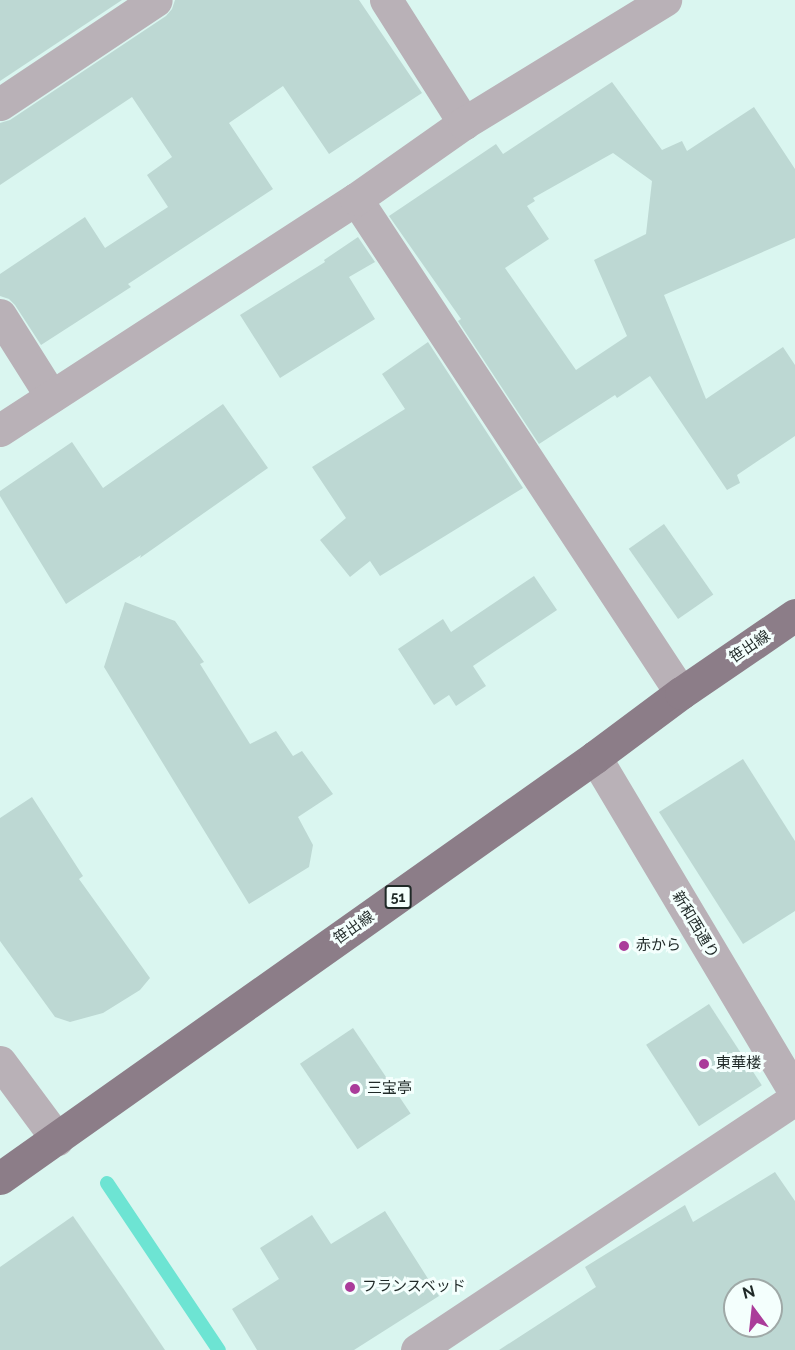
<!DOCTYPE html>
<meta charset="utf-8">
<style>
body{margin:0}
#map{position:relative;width:795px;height:1350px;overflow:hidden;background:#daf6f0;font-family:Raleway,"Noto Sans JP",sans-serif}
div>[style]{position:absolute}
.stream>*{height:14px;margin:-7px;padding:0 7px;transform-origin:7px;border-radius:7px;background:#6de4d3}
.building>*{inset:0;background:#bdd8d3;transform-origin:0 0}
.minor>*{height:33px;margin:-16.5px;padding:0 16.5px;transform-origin:16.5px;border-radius:16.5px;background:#b9b1b7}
.major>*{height:33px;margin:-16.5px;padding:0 16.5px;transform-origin:16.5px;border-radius:16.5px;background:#8c7d88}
.dots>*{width:16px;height:16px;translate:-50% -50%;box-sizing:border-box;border:3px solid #f4fffd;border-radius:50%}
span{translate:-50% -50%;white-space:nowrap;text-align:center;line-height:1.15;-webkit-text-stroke:6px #f4fffd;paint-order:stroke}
.shield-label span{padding:2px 4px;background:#f4fffd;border:2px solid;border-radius:4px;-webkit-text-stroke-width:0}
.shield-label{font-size:14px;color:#1f2927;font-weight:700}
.street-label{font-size:15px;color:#1f2927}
.poi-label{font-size:15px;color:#1f2927}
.left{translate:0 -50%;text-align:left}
.north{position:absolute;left:723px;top:1278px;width:60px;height:60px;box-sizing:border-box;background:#f4fffd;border:2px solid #9fa9a7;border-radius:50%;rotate:345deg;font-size:16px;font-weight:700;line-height:24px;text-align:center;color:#1f2927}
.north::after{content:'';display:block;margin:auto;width:21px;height:27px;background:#aa3c9a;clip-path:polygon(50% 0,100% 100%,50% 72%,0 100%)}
</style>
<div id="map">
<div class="stream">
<i style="left:107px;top:1183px;width:201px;rotate:56.2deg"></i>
</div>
<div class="building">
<i style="clip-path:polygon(0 0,122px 0,0 81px)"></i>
<i style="clip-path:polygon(175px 0,359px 0,422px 93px,329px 154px,283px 86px,229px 123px,273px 189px,128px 284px,131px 287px,41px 345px,15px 305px,9px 299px,0 296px,0 274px,85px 217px,105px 248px,168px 207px,147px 175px,172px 157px,132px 97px,0 185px,0 123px,10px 120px,166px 16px,172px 9px)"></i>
<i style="clip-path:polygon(evenodd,612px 82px,662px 150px,682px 141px,687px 151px,754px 107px,795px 169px,795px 238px,664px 295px,706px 399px,783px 347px,795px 365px,795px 436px,737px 475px,740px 483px,727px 490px,650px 376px,617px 398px,615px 395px,539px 444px,458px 321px,461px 319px,389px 216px,496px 144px,503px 154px,612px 82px,613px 153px,652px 181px,646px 234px,594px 260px,627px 336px,576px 370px,505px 268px,549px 239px,527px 206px,535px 201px,533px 198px,613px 153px)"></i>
<i style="clip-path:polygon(358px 237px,375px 262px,349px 277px,375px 319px,280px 378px,240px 315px,325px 262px,324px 260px)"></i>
<i style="clip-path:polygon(428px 342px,523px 488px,380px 576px,370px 561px,350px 577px,320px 540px,346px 518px,312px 467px,405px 409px,382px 374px)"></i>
<i style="clip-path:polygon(223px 404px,268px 468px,140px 558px,141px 555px,66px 604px,0 496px,0 491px,72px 442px,103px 488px)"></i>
<i style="left:664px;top:524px;width:86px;height:43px;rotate:55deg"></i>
<i style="clip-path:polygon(534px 576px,557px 610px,473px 666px,486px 686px,456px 706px,449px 695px,434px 705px,398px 649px,443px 619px,451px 632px)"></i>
<i style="clip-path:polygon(125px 602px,175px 621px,204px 662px,200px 664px,250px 744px,276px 731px,293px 756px,302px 751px,333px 794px,298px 817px,313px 845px,309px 867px,249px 904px,104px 667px)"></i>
<i style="clip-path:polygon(743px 759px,795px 841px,795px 911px,743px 944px,659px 812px)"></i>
<i style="clip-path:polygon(32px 797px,83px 876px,79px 879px,150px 978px,140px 990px,103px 1013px,70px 1022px,55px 1017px,0 941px,0 818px)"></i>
<i style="left:709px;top:1004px;width:97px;height:75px;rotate:57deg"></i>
<i style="left:353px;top:1028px;width:103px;height:64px;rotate:56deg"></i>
<i style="clip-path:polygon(evenodd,775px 1172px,795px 1201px,795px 1350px,499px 1350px,596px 1287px,585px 1267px,685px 1205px,693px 1222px,775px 1172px,735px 1290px,771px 1290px,771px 1326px,735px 1326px,735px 1290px)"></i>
<i style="clip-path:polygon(385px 1211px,439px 1296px,354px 1350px,257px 1350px,232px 1309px,279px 1279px,260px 1248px,312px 1215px,331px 1244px)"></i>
<i style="clip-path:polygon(73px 1216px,125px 1291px,165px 1350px,0 1350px,0 1267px)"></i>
</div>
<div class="minor">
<i style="left:386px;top:0;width:146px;rotate:57.6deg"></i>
<i style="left:0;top:104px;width:187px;rotate:-33.7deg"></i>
<i style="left:356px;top:199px;width:591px;rotate:56.66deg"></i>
<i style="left:0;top:315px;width:96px;rotate:57.8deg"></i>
<i style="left:0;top:430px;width:424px;rotate:-33deg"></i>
<i style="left:356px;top:199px;width:132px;rotate:-35.1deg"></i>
<i style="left:464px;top:123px;width:236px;rotate:-31.5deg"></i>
<i style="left:595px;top:757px;width:391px;rotate:59.2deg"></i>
<i style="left:0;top:1062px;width:96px;rotate:53.5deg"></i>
<i style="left:417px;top:1350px;width:454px;rotate:-33.6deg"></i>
</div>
<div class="major">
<i style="left:0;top:1178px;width:729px;rotate:-35.28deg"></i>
<i style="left:595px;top:757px;width:107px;rotate:-36.7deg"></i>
<i style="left:681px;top:693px;width:138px;rotate:-34.4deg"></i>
</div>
<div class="dots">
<i style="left:624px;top:946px;background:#aa3c9a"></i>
<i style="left:704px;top:1064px;background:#aa3c9a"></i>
<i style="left:355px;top:1089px;background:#aa3c9a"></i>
<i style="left:350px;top:1287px;background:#aa3c9a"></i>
</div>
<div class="shield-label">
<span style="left:398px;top:897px">51</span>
</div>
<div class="street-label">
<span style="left:750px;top:647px;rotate:-34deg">笹出線</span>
<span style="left:695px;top:925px;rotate:59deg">新和西通り</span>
<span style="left:354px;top:928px;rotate:-35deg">笹出線</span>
</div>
<div class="poi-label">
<span class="left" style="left:636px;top:946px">赤から</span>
<span class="left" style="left:716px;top:1064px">東華楼</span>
<span class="left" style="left:367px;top:1089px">三宝亭</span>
<span class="left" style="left:362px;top:1287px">フランスベッド</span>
</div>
<div class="north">N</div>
</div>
